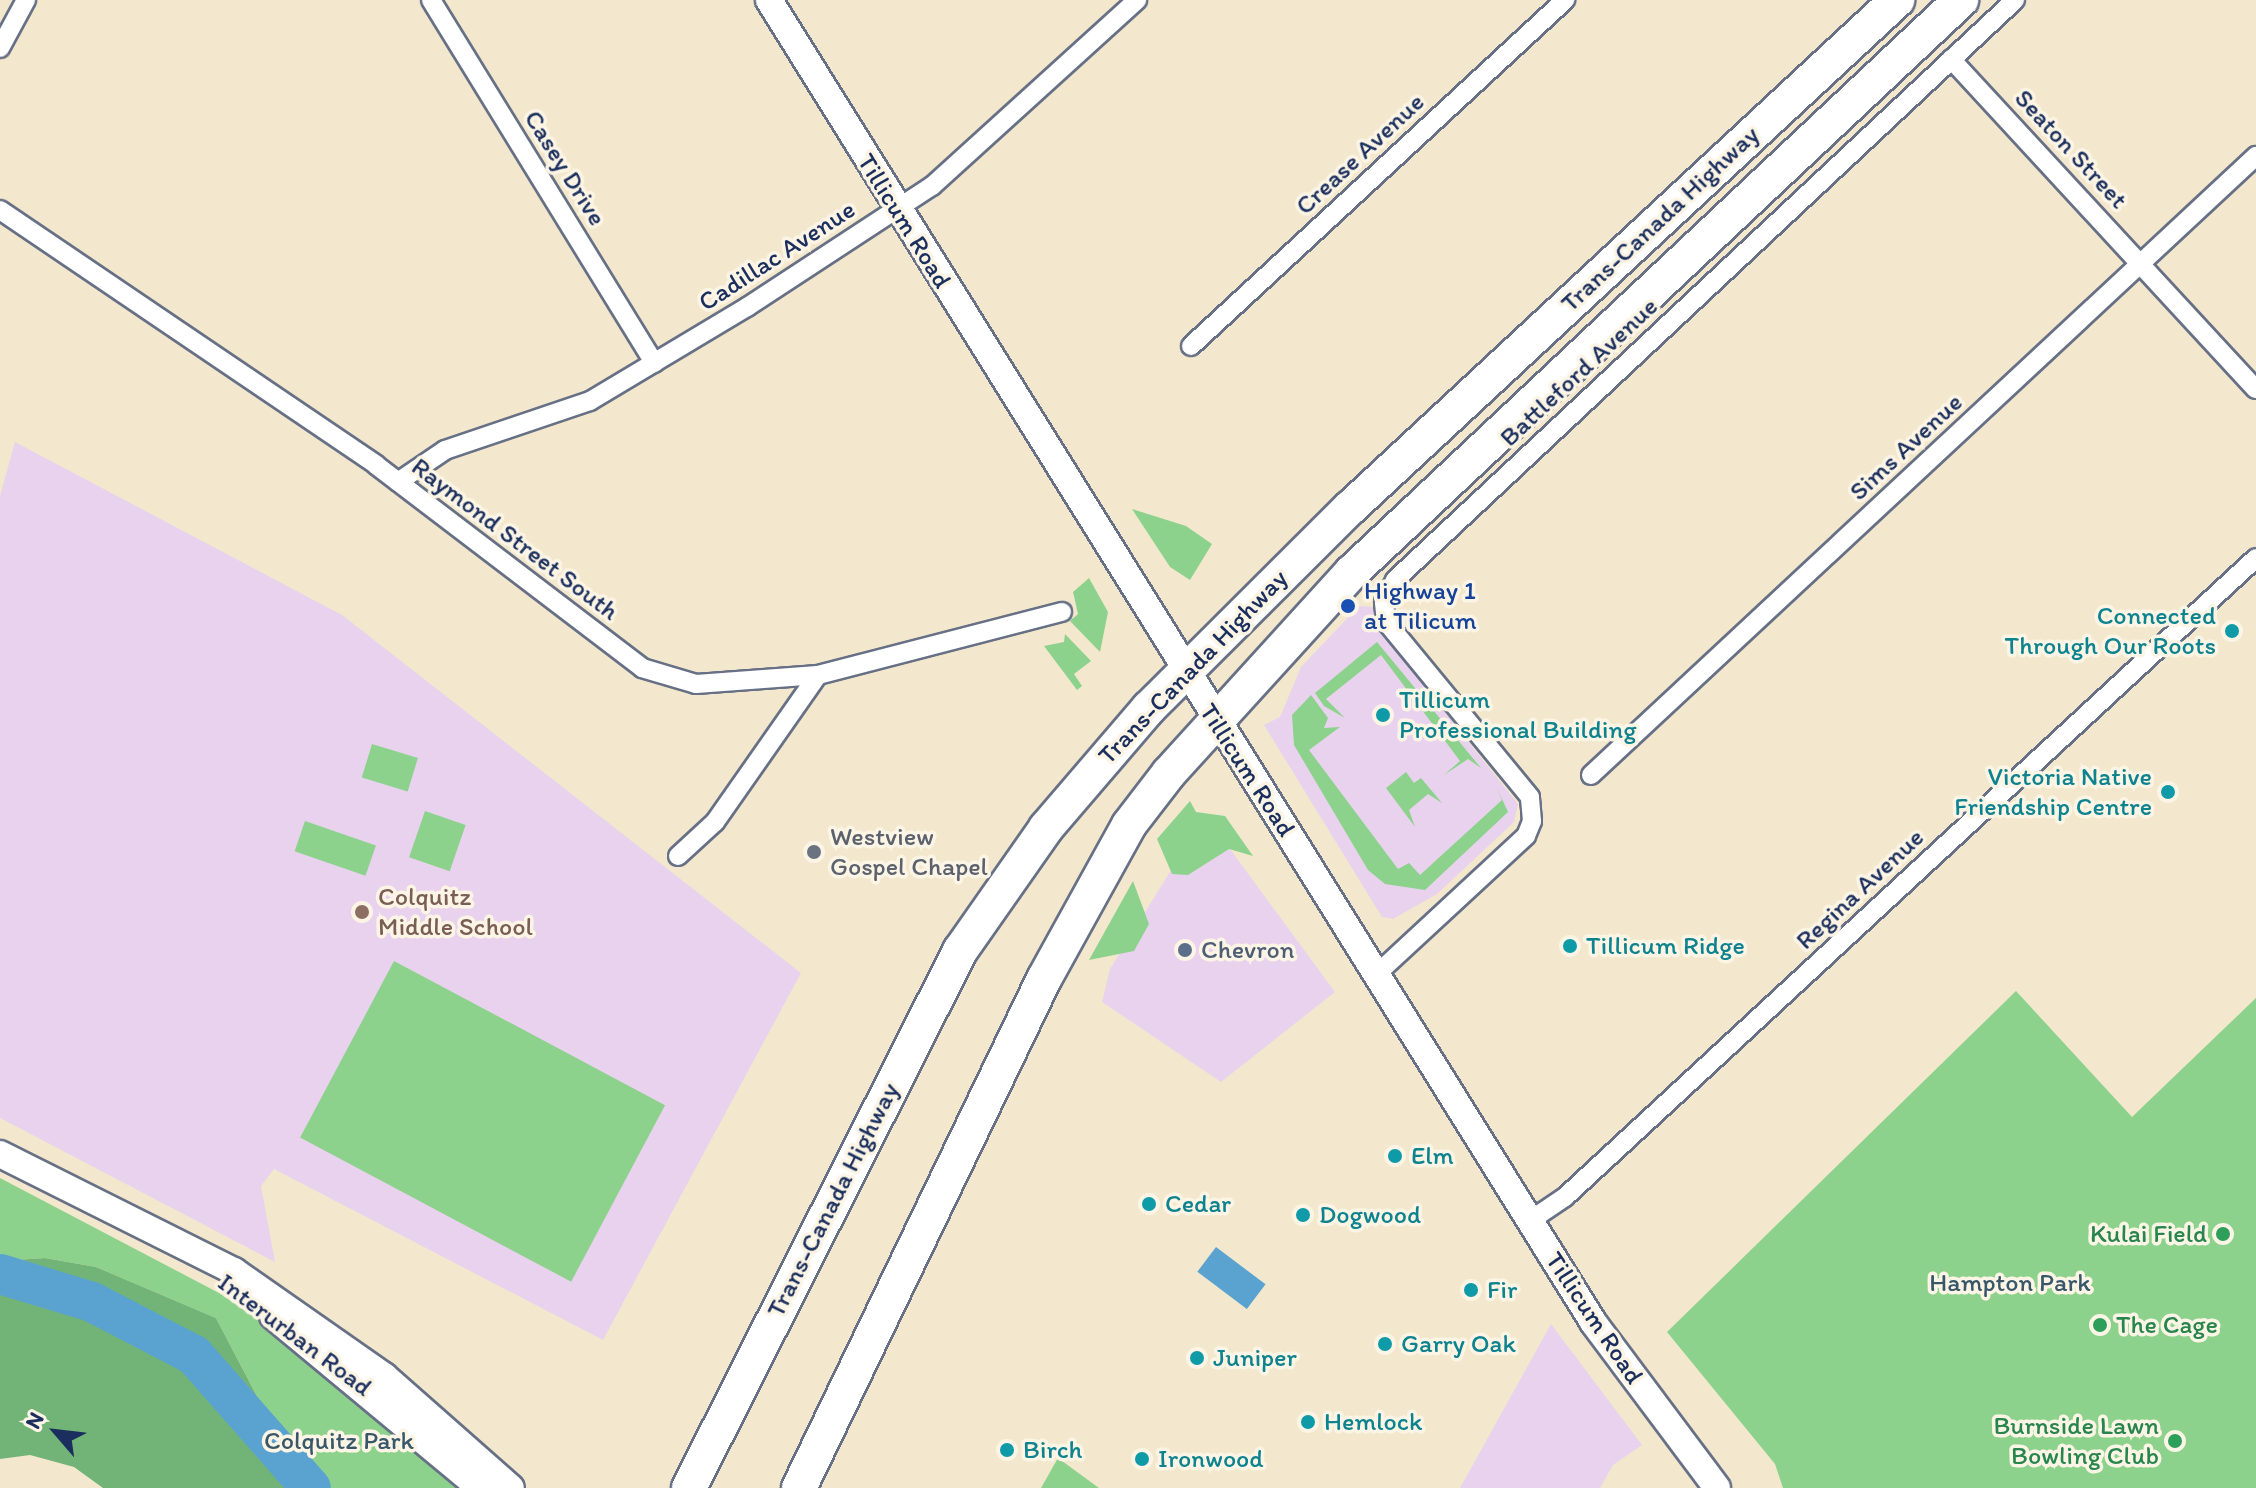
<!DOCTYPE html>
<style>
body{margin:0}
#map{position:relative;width:2256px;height:1488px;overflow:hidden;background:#f3e8cd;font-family:Itim,sans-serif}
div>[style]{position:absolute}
.built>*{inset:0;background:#e9d2ed}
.green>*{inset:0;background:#8dd28c;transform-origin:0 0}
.forest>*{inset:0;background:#72b478}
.water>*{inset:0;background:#5aa3d1;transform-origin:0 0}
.river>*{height:40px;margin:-20px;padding:0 20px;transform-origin:20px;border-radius:20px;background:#5aa3d1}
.roads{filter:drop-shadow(2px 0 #677085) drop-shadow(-2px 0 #677085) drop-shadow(0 2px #677085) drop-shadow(0 -2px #677085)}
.street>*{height:18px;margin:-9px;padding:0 9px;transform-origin:9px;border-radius:9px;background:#fff}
.secondary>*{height:26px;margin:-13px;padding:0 13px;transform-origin:13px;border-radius:13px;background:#fff}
.highway>*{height:34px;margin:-17px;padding:0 17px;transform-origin:17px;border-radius:17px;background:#fff}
.dots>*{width:22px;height:22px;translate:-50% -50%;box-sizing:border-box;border:4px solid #fcf5e5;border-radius:50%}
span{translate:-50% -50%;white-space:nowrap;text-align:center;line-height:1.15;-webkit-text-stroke:7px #fcf5e5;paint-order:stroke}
.street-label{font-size:26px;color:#1b2f5e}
.transit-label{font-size:26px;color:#164399}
.left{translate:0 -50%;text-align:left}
.culture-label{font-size:26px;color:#0d838f}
.right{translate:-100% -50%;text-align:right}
.worship-label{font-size:26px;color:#5b616d}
.education-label{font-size:26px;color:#785e54}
.service-label{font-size:26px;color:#4e5e75}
.leisure-label{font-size:26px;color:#27864d}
.park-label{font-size:26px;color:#38586a}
.north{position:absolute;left:16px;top:1392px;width:80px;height:80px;-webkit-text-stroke:6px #fcf5e5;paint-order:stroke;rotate:298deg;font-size:22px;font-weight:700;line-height:32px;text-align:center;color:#1b2f5e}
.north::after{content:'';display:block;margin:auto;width:28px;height:36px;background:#1b2f5e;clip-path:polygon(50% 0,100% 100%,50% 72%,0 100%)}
</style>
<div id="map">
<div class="built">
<i style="clip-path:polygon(15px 442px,342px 615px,801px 973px,603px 1340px,274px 1169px,261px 1186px,275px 1262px,0 1118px,0 496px)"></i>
<i style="clip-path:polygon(1359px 606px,1375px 607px,1386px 638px,1518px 804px,1514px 822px,1437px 894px,1393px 919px,1382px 917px,1264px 725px,1280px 717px,1301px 667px)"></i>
<i style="clip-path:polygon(1205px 815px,1335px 992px,1221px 1082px,1102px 1002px,1110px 969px)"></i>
<i style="clip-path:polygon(1551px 1324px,1642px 1445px,1613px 1465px,1600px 1488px,1460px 1488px)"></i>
</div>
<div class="green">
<i style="clip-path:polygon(1132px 509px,1186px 526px,1212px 544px,1190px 580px,1170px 567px)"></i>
<i style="clip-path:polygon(1089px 578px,1108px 612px,1100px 652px,1070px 621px,1078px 614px,1073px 592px)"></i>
<i style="clip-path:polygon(1065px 634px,1091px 661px,1074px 674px,1082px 686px,1077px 690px,1044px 646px,1064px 642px)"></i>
<i style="clip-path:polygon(1377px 642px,1481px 768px,1468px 759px,1444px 775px,1460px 761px,1381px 655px,1326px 699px,1345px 718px,1324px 706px,1315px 693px)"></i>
<i style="clip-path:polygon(1311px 695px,1328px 718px,1324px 728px,1340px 727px,1309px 750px,1398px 869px,1409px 863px,1420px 875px,1502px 800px,1497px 788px,1508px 812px,1425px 890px,1385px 884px,1368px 870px,1294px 745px,1292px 715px)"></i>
<i style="left:372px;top:744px;width:48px;height:35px;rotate:17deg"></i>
<i style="clip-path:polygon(1406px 772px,1414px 783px,1421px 778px,1442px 803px,1428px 794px,1409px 810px,1415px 827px,1386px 788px)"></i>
<i style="clip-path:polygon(1190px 801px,1196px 812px,1225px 816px,1253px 856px,1229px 849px,1188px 875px,1172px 874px,1157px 839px)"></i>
<i style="left:425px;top:811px;width:43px;height:49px;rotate:19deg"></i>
<i style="left:305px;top:821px;width:75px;height:32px;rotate:19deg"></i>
<i style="clip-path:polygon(1133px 881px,1149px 924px,1134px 951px,1089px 960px)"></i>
<i style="left:394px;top:961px;width:307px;height:200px;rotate:28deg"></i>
<i style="clip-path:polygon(2016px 991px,2132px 1117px,2256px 998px,2256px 1488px,1783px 1488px,1775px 1464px,1667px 1332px)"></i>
<i style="clip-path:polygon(0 1178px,219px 1293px,303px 1351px,462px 1488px,305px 1488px,216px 1318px,96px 1267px,45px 1258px,0 1261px)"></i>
<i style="clip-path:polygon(1058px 1458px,1099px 1488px,1041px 1488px)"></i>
</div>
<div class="forest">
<i style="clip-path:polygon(45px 1258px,96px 1267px,216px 1318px,305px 1488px,103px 1488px,74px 1467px,30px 1455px,0 1459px,0 1261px)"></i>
</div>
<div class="water">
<i style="left:1216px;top:1247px;width:62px;height:31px;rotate:37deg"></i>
</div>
<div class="river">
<i style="left:0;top:1274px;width:96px;rotate:16.9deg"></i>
<i style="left:92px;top:1302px;width:115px;rotate:27.5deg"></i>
<i style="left:194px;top:1355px;width:177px;rotate:48.7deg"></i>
</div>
<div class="roads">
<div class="street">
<i style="left:431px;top:0;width:426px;rotate:58.4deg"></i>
<i style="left:0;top:48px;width:55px;rotate:-61.6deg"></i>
<i style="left:1951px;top:59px;width:449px;rotate:47.3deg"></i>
<i style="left:0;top:210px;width:454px;rotate:34.1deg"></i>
<i style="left:376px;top:465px;width:335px;rotate:37.3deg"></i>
<i style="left:642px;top:668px;width:56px;rotate:16.5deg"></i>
<i style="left:696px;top:684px;width:122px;rotate:-4.2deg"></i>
<i style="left:818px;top:675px;width:252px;rotate:-14.5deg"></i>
<i style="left:1191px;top:346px;width:510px;rotate:-42.77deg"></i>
<i style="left:398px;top:482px;width:57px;rotate:-34.2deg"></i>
<i style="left:445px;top:450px;width:153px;rotate:-18.7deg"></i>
<i style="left:590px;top:401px;width:183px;rotate:-30.9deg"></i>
<i style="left:747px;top:307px;width:221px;rotate:-33.2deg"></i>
<i style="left:932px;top:186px;width:277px;rotate:-42.2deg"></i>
<i style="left:1591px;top:775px;width:909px;rotate:-42.95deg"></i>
<i style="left:678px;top:856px;width:50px;rotate:-42.6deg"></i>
<i style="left:715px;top:822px;width:179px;rotate:-55deg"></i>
<i style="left:1380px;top:971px;width:199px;rotate:-42.8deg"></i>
<i style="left:1526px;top:836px;width:16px;rotate:-68deg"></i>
<i style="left:1532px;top:821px;width:24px;rotate:-95deg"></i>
<i style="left:1530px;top:797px;width:227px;rotate:-129.4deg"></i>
<i style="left:1386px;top:622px;width:20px;rotate:-96deg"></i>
<i style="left:1384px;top:602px;width:25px;rotate:-63deg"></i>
<i style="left:1395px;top:580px;width:849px;rotate:-43.09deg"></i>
<i style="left:1531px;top:1220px;width:41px;rotate:-34.1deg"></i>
<i style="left:1565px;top:1197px;width:941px;rotate:-42.76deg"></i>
</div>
<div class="secondary">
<i style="left:769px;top:0;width:1558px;rotate:58.06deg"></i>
<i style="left:1593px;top:1322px;width:207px;rotate:53.2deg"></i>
<i style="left:0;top:1154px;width:262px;rotate:26.6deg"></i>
<i style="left:234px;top:1271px;width:183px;rotate:35deg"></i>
<i style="left:384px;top:1376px;width:169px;rotate:41.4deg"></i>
<i style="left:273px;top:1316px;width:269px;rotate:39.7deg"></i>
</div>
<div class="highway">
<i style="left:689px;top:1488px;width:602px;rotate:-63.22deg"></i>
<i style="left:960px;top:951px;width:150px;rotate:-55deg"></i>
<i style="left:1046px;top:828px;width:158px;rotate:-49.4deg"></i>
<i style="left:1149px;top:708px;width:284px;rotate:-44.9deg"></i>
<i style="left:1350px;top:508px;width:747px;rotate:-42.88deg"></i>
<i style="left:799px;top:1488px;width:565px;rotate:-64.3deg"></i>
<i style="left:1044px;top:979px;width:176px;rotate:-61.1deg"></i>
<i style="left:1129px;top:825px;width:66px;rotate:-52.4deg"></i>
<i style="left:1169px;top:773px;width:272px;rotate:-47.7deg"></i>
<i style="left:1352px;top:572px;width:836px;rotate:-43.21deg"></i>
</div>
</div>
<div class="dots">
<i style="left:1348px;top:606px;background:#1a4fb4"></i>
<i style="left:2232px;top:631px;background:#0f9aa8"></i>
<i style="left:1383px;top:715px;background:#0f9aa8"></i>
<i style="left:2168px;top:792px;background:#0f9aa8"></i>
<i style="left:814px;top:852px;background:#6b7280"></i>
<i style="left:362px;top:912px;background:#8d6e63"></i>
<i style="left:1570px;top:946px;background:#0f9aa8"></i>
<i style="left:1185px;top:950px;background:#5c6f8a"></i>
<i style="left:1395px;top:1156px;background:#0f9aa8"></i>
<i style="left:1149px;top:1204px;background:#0f9aa8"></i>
<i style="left:1303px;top:1215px;background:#0f9aa8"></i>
<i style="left:2223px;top:1234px;background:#2e9e5b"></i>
<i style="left:1471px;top:1290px;background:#0f9aa8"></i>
<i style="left:2100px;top:1325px;background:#2e9e5b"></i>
<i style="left:1385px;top:1344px;background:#0f9aa8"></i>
<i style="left:1197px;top:1358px;background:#0f9aa8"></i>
<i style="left:1308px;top:1422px;background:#0f9aa8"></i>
<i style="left:2175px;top:1441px;background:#2e9e5b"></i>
<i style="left:1007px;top:1450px;background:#0f9aa8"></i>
<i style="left:1142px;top:1459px;background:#0f9aa8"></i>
</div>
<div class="street-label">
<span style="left:2071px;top:149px;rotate:47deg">Seaton Street</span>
<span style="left:1360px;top:154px;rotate:-43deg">Crease Avenue</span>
<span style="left:565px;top:168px;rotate:58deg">Casey Drive</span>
<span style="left:1660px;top:219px;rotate:-43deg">Trans-Canada Highway</span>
<span style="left:904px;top:221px;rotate:58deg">Tillicum Road</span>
<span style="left:777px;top:256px;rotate:-33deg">Cadillac Avenue</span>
<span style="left:1579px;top:372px;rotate:-43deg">Battleford Avenue</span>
<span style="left:1906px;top:447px;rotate:-43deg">Sims Avenue</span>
<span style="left:515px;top:539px;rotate:37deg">Raymond Street South</span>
<span style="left:1193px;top:667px;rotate:-46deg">Trans-Canada Highway</span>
<span style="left:1247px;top:770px;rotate:57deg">Tillicum Road</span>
<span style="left:1860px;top:889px;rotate:-43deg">Regina Avenue</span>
<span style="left:833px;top:1200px;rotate:-63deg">Trans-Canada Highway</span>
<span style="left:1594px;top:1318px;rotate:56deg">Tillicum Road</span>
<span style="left:295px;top:1335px;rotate:37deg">Interurban Road</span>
</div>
<div class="transit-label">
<span class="left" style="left:1364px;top:606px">Highway 1<br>at Tilicum</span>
</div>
<div class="culture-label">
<span class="right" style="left:2216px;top:631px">Connected<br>Through Our Roots</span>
<span class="left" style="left:1399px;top:715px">Tillicum<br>Professional Building</span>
<span class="right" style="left:2152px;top:792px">Victoria Native<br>Friendship Centre</span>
<span class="left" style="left:1586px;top:946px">Tillicum Ridge</span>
<span class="left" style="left:1411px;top:1156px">Elm</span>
<span class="left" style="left:1165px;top:1204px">Cedar</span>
<span class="left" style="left:1319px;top:1215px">Dogwood</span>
<span class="left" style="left:1487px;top:1290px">Fir</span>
<span class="left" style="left:1401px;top:1344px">Garry Oak</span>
<span class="left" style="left:1213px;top:1358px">Juniper</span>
<span class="left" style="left:1324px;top:1422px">Hemlock</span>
<span class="left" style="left:1023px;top:1450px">Birch</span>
<span class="left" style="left:1158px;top:1459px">Ironwood</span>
</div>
<div class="worship-label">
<span class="left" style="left:830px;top:852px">Westview<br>Gospel Chapel</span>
</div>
<div class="education-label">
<span class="left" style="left:378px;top:912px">Colquitz<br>Middle School</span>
</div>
<div class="service-label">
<span class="left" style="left:1201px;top:950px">Chevron</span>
</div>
<div class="leisure-label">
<span class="right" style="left:2207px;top:1234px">Kulai Field</span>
<span class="left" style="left:2116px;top:1325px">The Cage</span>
<span class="right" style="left:2159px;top:1441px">Burnside Lawn<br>Bowling Club</span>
</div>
<div class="park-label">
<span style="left:2010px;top:1283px">Hampton Park</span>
<span style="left:339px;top:1441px">Colquitz Park</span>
</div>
<div class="north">N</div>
</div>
